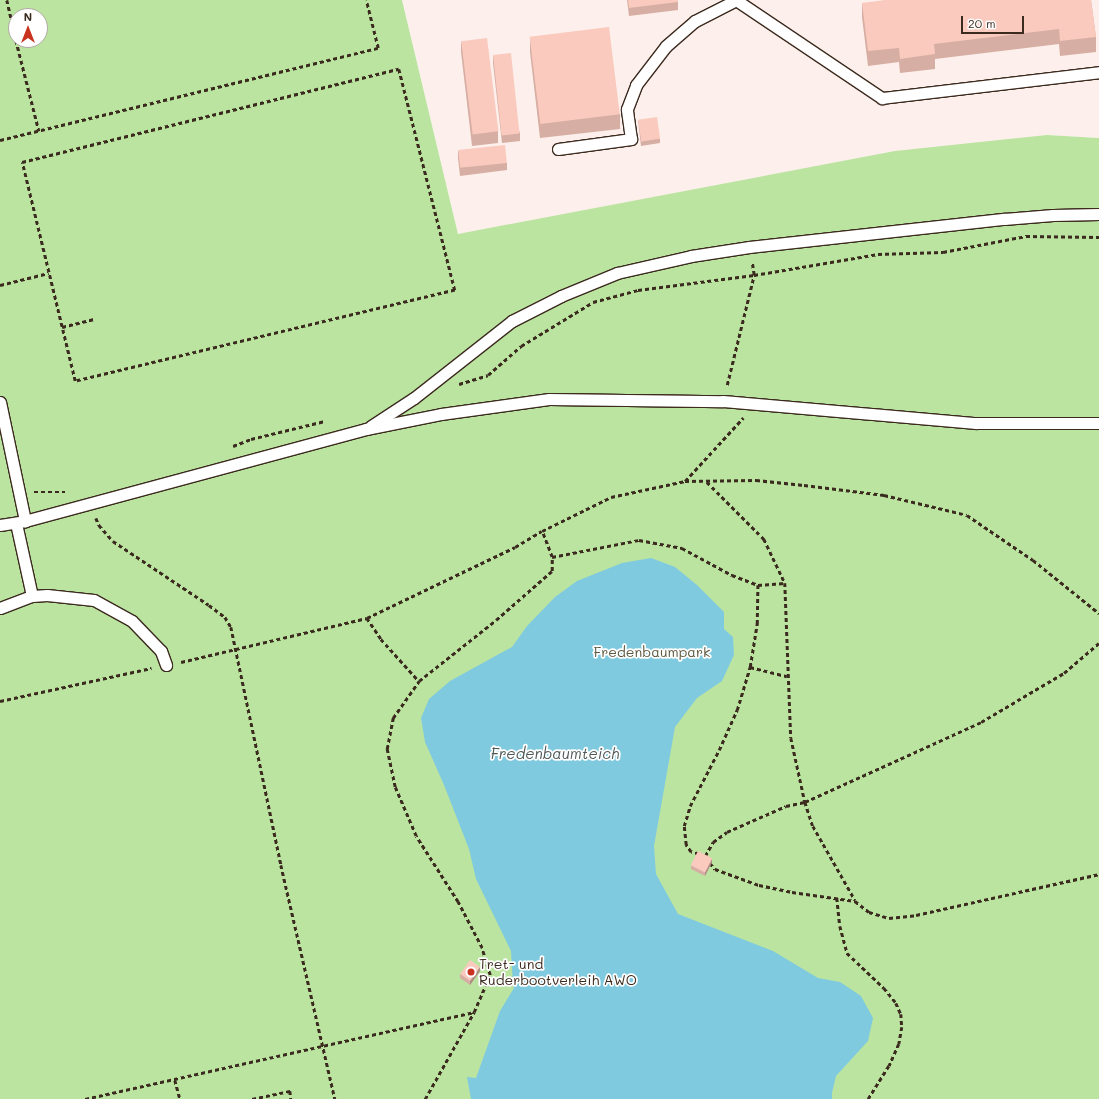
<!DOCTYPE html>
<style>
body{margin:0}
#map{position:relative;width:1099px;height:1099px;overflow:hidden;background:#fff;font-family:Mali,sans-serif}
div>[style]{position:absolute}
.built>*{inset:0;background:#fdefeb}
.green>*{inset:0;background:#bbe4a1}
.water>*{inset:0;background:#7fcadf}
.path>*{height:2.5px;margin-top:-1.25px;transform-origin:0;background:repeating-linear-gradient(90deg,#3b2a1e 0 4px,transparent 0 7px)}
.roads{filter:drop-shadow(1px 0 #3b2a1e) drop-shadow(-1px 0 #3b2a1e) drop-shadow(0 1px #3b2a1e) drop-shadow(0 -1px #3b2a1e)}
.lane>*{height:11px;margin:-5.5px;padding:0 5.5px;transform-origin:5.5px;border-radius:5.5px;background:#fff}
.wall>*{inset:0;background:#d6aea3}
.shaded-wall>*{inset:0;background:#ae8d84}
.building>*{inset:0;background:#f9cabd;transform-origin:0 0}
.dots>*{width:11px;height:11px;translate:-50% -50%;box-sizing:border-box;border:2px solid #fff;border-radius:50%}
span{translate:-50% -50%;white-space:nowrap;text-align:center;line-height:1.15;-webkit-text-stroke:3.5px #fff;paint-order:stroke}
.park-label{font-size:14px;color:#5b583f}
.poi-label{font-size:14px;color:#3b2a1e}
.left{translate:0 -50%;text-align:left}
.water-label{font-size:15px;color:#4f5a58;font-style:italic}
.north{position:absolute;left:8px;top:8px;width:40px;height:40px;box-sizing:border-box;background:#fff;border:1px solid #b1aaa5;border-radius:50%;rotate:0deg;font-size:11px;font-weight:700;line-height:16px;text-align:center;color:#3b2a1e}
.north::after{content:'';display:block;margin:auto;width:14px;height:18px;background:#c8321e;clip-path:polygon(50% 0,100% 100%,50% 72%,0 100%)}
.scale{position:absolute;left:961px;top:16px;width:63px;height:18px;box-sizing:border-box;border:2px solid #3b2a1e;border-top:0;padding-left:5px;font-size:12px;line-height:14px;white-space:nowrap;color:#3b2a1e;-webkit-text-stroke:3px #fff;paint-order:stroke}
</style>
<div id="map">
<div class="built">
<i style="clip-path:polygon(402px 0,1099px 0,1099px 138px,1047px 135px,458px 234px)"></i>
</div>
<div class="green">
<i style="clip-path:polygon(evenodd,0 0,402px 0,458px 234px,895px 151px,1047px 135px,1099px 138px,1099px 1099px,0 1099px,0 0,16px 16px,40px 16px,40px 40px,16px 40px,16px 16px)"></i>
</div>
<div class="water">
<i style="clip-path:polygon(651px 558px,675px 567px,697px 585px,724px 612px,724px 629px,733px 637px,734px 655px,722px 681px,697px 698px,675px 727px,654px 846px,656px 874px,678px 914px,773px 951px,818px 978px,840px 982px,861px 996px,873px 1018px,868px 1041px,836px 1076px,832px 1093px,832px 1099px,471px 1099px,467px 1077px,476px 1078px,500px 1011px,514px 988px,513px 986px,511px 951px,476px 879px,469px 849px,444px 785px,425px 742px,421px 718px,429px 699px,450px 681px,512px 647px,527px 626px,555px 597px,577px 581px,622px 563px)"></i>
</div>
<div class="path">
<i style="left:7px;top:0;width:39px;rotate:77deg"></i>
<i style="left:16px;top:40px;width:94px;rotate:75.8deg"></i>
<i style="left:399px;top:69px;width:228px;rotate:75.8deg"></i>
<i style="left:455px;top:290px;width:391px;rotate:166.5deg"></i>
<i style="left:75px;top:381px;width:225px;rotate:-103.6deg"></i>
<i style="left:22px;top:162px;width:388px;rotate:-13.9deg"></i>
<i style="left:0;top:140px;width:389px;rotate:-13.7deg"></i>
<i style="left:378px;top:48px;width:49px;rotate:-104deg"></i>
<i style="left:0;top:285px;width:50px;rotate:-13.8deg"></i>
<i style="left:62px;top:327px;width:33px;rotate:-14deg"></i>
<i style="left:459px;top:384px;width:30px;rotate:-17deg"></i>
<i style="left:488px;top:375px;width:44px;rotate:-41.3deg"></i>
<i style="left:521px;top:346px;width:84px;rotate:-31.4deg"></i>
<i style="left:593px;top:302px;width:47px;rotate:-14.9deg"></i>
<i style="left:638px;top:290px;width:117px;rotate:-7.4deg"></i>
<i style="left:754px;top:275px;width:126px;rotate:-9.6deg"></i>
<i style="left:878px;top:254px;width:65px;rotate:-1.8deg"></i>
<i style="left:943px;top:252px;width:85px;rotate:-10.9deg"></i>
<i style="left:1026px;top:236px;width:73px;rotate:0.8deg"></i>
<i style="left:727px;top:385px;width:113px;rotate:-76.2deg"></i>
<i style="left:754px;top:275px;width:12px;rotate:-99deg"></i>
<i style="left:233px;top:446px;width:19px;rotate:-21deg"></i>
<i style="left:251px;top:439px;width:76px;rotate:-13.7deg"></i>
<i style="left:685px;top:481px;width:86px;rotate:-47.4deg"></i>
<i style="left:707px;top:482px;width:81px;rotate:45deg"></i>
<i style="left:764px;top:539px;width:49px;rotate:64.5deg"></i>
<i style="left:785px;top:583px;width:155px;rotate:87.8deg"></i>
<i style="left:791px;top:738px;width:66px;rotate:77.7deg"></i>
<i style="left:805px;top:802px;width:25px;rotate:72deg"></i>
<i style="left:813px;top:826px;width:85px;rotate:60.4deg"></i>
<i style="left:34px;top:492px;width:31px"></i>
<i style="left:96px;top:518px;width:8px;rotate:67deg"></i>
<i style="left:99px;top:525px;width:21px;rotate:49deg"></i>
<i style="left:113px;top:541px;width:115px;rotate:33.7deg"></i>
<i style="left:209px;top:605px;width:20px;rotate:37deg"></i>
<i style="left:225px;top:617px;width:12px;rotate:59deg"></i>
<i style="left:231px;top:627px;width:243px;rotate:78.1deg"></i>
<i style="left:281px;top:865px;width:240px;rotate:77deg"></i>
<i style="left:552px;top:557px;width:89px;rotate:-11.1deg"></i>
<i style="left:639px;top:540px;width:44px;rotate:10.5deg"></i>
<i style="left:682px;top:548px;width:57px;rotate:28.4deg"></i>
<i style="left:732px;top:575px;width:28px;rotate:21deg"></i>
<i style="left:758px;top:585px;width:27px;rotate:-4deg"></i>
<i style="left:367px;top:618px;width:25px;rotate:56deg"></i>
<i style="left:381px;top:639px;width:57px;rotate:47.9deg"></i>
<i style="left:181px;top:662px;width:191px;rotate:-13.3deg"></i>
<i style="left:367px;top:618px;width:164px;rotate:-25.6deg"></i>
<i style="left:515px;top:547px;width:31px;rotate:-31deg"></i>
<i style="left:542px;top:531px;width:77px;rotate:-26.2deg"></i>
<i style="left:611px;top:497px;width:76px;rotate:-12.2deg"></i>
<i style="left:685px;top:481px;width:71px;rotate:-0.8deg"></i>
<i style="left:756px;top:480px;width:48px;rotate:5.9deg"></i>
<i style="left:804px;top:485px;width:81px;rotate:7.1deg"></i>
<i style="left:884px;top:495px;width:85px;rotate:13.5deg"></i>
<i style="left:967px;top:515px;width:80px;rotate:34.3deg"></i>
<i style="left:1033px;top:560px;width:85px;rotate:38.8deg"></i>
<i style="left:750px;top:667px;width:38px;rotate:14deg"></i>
<i style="left:0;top:701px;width:155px;rotate:-12.3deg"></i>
<i style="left:699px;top:854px;width:8px;rotate:-166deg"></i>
<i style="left:691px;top:852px;width:9px;rotate:-126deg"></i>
<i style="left:686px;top:845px;width:19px;rotate:-96deg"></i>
<i style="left:684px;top:826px;width:21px;rotate:-73deg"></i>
<i style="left:690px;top:806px;width:63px;rotate:-62.6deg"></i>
<i style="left:719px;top:750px;width:44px;rotate:-65.8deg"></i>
<i style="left:737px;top:710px;width:45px;rotate:-73.2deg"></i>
<i style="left:750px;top:667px;width:44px;rotate:-80.8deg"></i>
<i style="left:757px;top:624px;width:39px;rotate:-89deg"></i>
<i style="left:705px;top:856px;width:16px;rotate:-60deg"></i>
<i style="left:713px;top:842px;width:17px;rotate:-36deg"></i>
<i style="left:727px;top:832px;width:64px;rotate:-23.8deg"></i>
<i style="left:786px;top:806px;width:19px;rotate:-12deg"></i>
<i style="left:805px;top:802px;width:193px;rotate:-24.4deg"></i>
<i style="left:981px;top:722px;width:96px;rotate:-30.6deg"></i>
<i style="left:1064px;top:673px;width:46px;rotate:-40.6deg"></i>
<i style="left:710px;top:863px;width:8px;rotate:50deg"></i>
<i style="left:715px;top:869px;width:47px;rotate:20deg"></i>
<i style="left:759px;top:885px;width:34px;rotate:12deg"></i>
<i style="left:792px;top:892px;width:64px;rotate:8.1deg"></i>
<i style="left:855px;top:901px;width:18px;rotate:38deg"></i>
<i style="left:869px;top:912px;width:21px;rotate:17deg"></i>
<i style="left:889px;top:918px;width:27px;rotate:-6deg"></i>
<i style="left:916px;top:915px;width:188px;rotate:-12.6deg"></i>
<i style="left:837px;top:898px;width:28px;rotate:84deg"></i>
<i style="left:840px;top:926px;width:28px;rotate:75deg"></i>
<i style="left:847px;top:953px;width:51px;rotate:43.4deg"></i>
<i style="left:884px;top:988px;width:19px;rotate:51deg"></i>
<i style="left:896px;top:1003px;width:12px;rotate:66deg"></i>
<i style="left:901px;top:1014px;width:13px;rotate:86deg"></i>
<i style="left:902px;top:1027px;width:17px;rotate:100deg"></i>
<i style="left:899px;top:1044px;width:24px;rotate:114deg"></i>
<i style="left:889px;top:1066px;width:39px;rotate:122deg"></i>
<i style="left:175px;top:1080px;width:20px;rotate:75deg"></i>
<i style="left:85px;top:1099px;width:398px;rotate:-12.6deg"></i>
<i style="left:252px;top:1099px;width:39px;rotate:-12deg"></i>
<i style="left:290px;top:1091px;width:8px;rotate:83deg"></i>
<i style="left:425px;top:1099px;width:100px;rotate:-60.6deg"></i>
<i style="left:474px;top:1012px;width:40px;rotate:-66.6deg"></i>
<i style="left:490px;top:975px;width:28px;rotate:-107deg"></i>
<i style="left:482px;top:948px;width:52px;rotate:-117.6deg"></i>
<i style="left:458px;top:902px;width:78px;rotate:-122.5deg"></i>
<i style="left:416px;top:836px;width:53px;rotate:-113.2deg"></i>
<i style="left:395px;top:787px;width:39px;rotate:-102deg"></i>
<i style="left:387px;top:749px;width:32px;rotate:-79deg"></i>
<i style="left:393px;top:718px;width:45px;rotate:-54.9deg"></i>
<i style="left:419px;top:681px;width:98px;rotate:-38.4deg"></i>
<i style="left:496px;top:620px;width:74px;rotate:-41.2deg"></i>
<i style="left:552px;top:571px;width:14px;rotate:-90deg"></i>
<i style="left:552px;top:557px;width:28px;rotate:-111deg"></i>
</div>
<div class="roads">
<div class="lane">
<i style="left:736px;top:0;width:176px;rotate:33.9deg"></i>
<i style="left:882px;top:98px;width:219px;rotate:-6.8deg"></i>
<i style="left:558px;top:149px;width:74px;rotate:-7.8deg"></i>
<i style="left:631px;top:139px;width:30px;rotate:-98deg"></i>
<i style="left:627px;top:109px;width:26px;rotate:-69deg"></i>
<i style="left:636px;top:85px;width:49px;rotate:-52.4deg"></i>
<i style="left:666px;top:46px;width:38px;rotate:-41deg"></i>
<i style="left:695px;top:21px;width:46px;rotate:-27.1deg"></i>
<i style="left:0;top:402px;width:122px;rotate:78.1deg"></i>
<i style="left:371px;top:426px;width:51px;rotate:-33.1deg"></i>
<i style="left:414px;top:398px;width:125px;rotate:-38.2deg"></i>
<i style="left:512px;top:321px;width:55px;rotate:-27deg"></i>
<i style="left:561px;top:296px;width:61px;rotate:-22.3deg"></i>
<i style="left:617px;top:273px;width:76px;rotate:-12.9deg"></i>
<i style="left:691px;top:256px;width:59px;rotate:-8.8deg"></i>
<i style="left:749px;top:247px;width:257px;rotate:-6.3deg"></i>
<i style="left:1004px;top:219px;width:49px;rotate:-4.7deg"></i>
<i style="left:1053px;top:215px;width:46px;rotate:-1.2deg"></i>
<i style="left:0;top:525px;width:25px;rotate:-9deg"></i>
<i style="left:25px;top:521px;width:353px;rotate:-15.1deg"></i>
<i style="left:366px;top:429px;width:76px;rotate:-11.3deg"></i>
<i style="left:441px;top:414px;width:109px;rotate:-7.9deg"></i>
<i style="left:549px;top:399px;width:174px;rotate:0.7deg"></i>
<i style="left:723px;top:401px;width:254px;rotate:5deg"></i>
<i style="left:976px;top:423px;width:123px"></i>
<i style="left:32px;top:596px;width:15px;rotate:-4deg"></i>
<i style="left:47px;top:595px;width:47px;rotate:6.1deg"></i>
<i style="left:94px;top:600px;width:43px;rotate:28.9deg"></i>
<i style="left:132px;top:621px;width:42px;rotate:46deg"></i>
<i style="left:161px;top:651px;width:15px;rotate:70deg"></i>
<i style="left:0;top:608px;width:34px;rotate:-21deg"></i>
<i style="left:32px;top:596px;width:75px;rotate:-102.4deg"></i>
</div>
</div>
<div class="wall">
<i style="clip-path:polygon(627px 0,678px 0,678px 10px,629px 16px)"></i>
<i style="clip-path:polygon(1091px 0,1096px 37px,1096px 52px,1060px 56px,1059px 44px,935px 59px,935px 69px,900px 73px,899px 62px,868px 66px,862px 17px,862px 3px)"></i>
<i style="clip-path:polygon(530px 37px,620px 114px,620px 129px,540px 138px,530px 52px)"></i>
<i style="clip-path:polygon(461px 41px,498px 131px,498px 143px,472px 146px,461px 52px)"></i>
<i style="clip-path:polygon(493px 55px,520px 133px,520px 141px,502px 143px,493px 63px)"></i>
<i style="clip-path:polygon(638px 120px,660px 139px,660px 143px,641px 146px)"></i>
<i style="clip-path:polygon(458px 151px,507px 163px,507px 170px,460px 176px,458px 158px)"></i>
<i style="clip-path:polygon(712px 862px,705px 876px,691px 869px,691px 865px)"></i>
<i style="clip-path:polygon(480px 971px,470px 985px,460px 978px,460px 974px)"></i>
</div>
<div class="shaded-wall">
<i style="clip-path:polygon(712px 858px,712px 862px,705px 876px,705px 872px)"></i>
<i style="clip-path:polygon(480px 967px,480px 971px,470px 985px,470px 981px)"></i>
</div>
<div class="building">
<i style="clip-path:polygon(628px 0,678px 0,678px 2px,629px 8px)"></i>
<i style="clip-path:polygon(885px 0,1091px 0,1096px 37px,1060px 41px,1059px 29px,934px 44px,935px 54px,900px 59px,899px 48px,868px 51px,862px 3px)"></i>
<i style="left:609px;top:27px;width:88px;height:80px;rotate:83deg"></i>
<i style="left:487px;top:38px;width:94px;height:26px;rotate:83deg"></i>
<i style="left:511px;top:53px;width:81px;height:18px;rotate:84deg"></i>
<i style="left:657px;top:117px;width:22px;height:19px;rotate:82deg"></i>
<i style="left:505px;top:145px;width:18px;height:47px;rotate:84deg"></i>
<i style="left:698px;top:851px;width:16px;height:16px;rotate:27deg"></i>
<i style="left:470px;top:960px;width:12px;height:17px;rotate:35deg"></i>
</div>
<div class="dots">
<i style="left:471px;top:972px;background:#c8321e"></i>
</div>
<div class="park-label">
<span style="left:652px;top:652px">Fredenbaumpark</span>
</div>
<div class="poi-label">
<span class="left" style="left:479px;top:972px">Tret- und<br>Ruderbootverleih AWO</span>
</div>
<div class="water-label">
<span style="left:555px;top:754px">Fredenbaumteich</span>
</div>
<div class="north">N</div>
<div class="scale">20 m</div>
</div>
